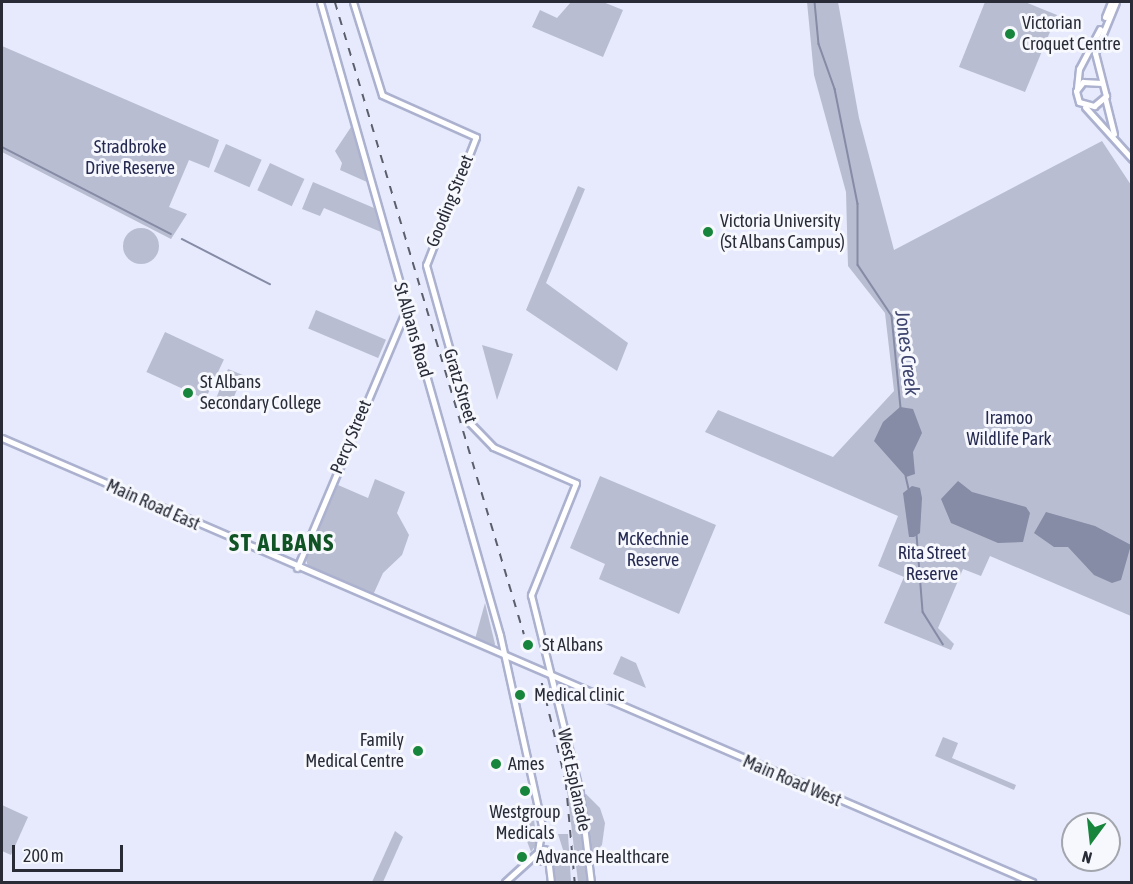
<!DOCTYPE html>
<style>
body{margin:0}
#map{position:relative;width:1133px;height:884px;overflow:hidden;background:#e6eafc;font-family:"Asap Condensed",sans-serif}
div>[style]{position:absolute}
.green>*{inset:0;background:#b9bdd1;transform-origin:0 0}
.round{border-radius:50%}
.water>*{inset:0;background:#868ba6}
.stream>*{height:1.5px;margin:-0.75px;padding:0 0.75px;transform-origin:0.75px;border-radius:0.75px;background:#868ba6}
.roads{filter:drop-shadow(2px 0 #abb1ce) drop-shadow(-2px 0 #abb1ce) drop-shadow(0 2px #abb1ce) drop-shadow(0 -2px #abb1ce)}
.secondary>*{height:5px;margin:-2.5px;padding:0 2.5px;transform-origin:2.5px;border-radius:2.5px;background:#fff}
.secondary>.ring{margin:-2.5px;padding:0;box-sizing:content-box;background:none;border:5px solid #fff;border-radius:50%}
.rail>*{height:1.5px;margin-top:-0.75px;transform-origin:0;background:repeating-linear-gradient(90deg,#5b5e6b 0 8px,transparent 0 16px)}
.dots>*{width:16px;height:16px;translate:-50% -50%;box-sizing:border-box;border:3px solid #f6f8fe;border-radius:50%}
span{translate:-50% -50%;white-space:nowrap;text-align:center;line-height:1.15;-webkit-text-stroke:6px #f6f8fe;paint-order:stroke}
.poi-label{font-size:18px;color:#292c37}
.left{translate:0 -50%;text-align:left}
.right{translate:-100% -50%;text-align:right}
.park-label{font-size:18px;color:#262a51}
.street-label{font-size:18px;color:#292c37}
.water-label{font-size:20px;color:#3f456f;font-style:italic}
.district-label{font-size:24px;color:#105325;font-weight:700;letter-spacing:1.5px}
.frame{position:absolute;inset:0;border:3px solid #292c37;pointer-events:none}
.north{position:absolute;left:1061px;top:812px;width:60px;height:60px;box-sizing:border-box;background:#f6f8fe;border:2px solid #a4a6ae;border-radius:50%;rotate:195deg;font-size:16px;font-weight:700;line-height:24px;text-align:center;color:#292c37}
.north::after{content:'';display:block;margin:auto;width:21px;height:27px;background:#18853c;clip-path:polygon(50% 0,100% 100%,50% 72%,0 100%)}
.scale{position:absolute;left:12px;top:845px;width:111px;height:27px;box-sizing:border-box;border:3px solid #292c37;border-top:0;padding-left:8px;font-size:18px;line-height:21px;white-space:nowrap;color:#292c37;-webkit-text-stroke:4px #f6f8fe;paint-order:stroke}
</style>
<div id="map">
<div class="green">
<i style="clip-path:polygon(571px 2px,603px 2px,623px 10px,603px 57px,532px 27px,540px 10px,557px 18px)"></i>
<i style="clip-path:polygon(807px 2px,838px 2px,859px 118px,894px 250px,1102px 141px,1131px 185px,1131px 616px,990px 556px,981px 576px,963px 569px,938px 628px,954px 644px,951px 650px,884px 623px,904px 577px,878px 566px,898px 516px,705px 432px,718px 410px,833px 457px,894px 391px,885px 313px,848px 266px,846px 192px,814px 75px)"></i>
<i style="clip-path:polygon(985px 2px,1025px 2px,1057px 15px,1025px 92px,959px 67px)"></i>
<i style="clip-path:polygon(2px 46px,219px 140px,209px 168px,189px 160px,169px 207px,187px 214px,171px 239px,2px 152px)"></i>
<i style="clip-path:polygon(351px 127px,367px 182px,340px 170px,342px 163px,335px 151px)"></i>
<i style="left:226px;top:144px;width:39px;height:30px;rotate:24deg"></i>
<i style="left:270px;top:163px;width:38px;height:30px;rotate:25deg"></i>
<i style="clip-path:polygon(313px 182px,374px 208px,381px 232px,324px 208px,320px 216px,302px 209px)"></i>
<i style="clip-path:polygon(578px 186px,585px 189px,546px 283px,628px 343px,617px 371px,526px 310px)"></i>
<i class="round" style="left:123px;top:228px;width:36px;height:36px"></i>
<i style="left:316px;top:310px;width:76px;height:20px;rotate:23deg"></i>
<i style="left:165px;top:332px;width:65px;height:44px;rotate:25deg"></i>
<i style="clip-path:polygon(482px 345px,513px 354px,497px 400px)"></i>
<i style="left:228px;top:369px;width:16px;height:30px;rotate:22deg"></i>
<i style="clip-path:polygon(600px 476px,716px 525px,679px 614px,599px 579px,605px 564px,570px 548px)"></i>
<i style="clip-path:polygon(375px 479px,405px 492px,397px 513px,409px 535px,402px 555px,383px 573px,373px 595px,308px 566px,306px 560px,338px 485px,368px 498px)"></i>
<i style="clip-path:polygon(485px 603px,495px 644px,494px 646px,475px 639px)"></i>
<i style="clip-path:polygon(621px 656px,636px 663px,646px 688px,613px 674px)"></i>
<i style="clip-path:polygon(943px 737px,958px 743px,952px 758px,1016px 785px,1014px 790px,935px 756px)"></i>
<i style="clip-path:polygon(566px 747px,576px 784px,590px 882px,578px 882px,562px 748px)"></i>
<i style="clip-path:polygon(586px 794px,600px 808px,605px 823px,602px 845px,591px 856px,582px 797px)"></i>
<i style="clip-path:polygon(532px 804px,537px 843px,531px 852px,522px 828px)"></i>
<i style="clip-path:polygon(2px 805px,28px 817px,11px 855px,2px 851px)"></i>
<i style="clip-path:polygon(395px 831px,403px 837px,383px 882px,372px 882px)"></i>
<i style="clip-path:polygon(558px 834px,568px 834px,571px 882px,554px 882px,549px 865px,564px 853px)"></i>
</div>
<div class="water">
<i style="clip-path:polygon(900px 407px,913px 409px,922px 433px,913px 452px,915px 474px,906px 477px,874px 441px,883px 422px)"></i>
<i style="clip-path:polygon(958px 481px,972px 492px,1026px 507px,1030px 513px,1023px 542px,998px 543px,951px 523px,941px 499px)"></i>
<i style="clip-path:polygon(912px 486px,920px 488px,922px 498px,920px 533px,914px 537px,909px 537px,903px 493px)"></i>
<i style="clip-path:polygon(1046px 512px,1095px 526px,1131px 545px,1121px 580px,1112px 583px,1094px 575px,1068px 547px,1054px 547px,1034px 533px)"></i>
</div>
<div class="stream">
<i style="left:815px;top:2px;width:42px;rotate:84.6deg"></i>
<i style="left:819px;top:44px;width:48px;rotate:70.4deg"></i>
<i style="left:835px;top:89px;width:117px;rotate:78.7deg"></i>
<i style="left:858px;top:204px;width:61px;rotate:90deg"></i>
<i style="left:858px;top:265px;width:61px;rotate:56.3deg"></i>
<i style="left:892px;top:316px;width:92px;rotate:84.4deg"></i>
<i style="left:2px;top:147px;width:190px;rotate:27.2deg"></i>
<i style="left:182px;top:239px;width:99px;rotate:27.1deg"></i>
<i style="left:906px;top:476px;width:13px;rotate:77deg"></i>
<i style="left:917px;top:535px;width:77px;rotate:85.5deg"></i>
<i style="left:923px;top:612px;width:38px;rotate:58deg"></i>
</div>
<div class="roads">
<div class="secondary">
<i style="left:320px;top:2px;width:658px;rotate:74.13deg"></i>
<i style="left:500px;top:635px;width:196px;rotate:77.6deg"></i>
<i style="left:542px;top:826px;width:25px;rotate:99deg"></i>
<i style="left:353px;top:2px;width:97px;rotate:72.7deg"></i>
<i style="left:382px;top:95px;width:103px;rotate:24.1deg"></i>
<i style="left:476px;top:137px;width:137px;rotate:111.3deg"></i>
<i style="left:426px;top:265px;width:164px;rotate:74.4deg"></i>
<i style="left:470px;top:423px;width:33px;rotate:46deg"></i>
<i style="left:493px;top:447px;width:90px;rotate:23.4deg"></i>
<i style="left:576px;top:483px;width:121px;rotate:111.9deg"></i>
<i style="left:531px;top:595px;width:204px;rotate:76.1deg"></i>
<i style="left:580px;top:793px;width:90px;rotate:83deg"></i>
<i style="left:1105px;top:17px;width:16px;rotate:-68deg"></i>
<i style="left:1102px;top:83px;width:19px;rotate:-177deg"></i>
<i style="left:1083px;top:82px;width:11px;rotate:128deg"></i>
<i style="left:1076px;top:91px;width:11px;rotate:75deg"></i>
<i style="left:1079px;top:102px;width:16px;rotate:15deg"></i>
<i style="left:1094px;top:106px;width:16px;rotate:-40deg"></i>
<i style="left:1106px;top:96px;width:44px;rotate:-104.3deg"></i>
<i style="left:1095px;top:53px;width:55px;rotate:-67.6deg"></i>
<i style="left:1077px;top:88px;width:19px;rotate:-84deg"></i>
<i style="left:1079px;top:69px;width:45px;rotate:-62.3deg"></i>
<i style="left:1105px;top:98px;width:37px;rotate:76deg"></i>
<i style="left:1085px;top:107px;width:70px;rotate:47.9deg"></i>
<i style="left:2px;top:438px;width:1122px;rotate:23.32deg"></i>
<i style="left:297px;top:568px;width:282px;rotate:-67.1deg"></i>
<i class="ring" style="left:537px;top:849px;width:7px;height:7px"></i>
<i style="left:548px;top:858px;width:24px;rotate:83deg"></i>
<i style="left:505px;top:882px;width:43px;rotate:-42.2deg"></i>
</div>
</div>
<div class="rail">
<i style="left:335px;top:2px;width:660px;rotate:73.35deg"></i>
<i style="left:542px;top:683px;width:102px;rotate:76.4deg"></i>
<i style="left:566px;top:782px;width:100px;rotate:84.9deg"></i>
</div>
<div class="dots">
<i style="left:1010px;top:34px;background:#18853c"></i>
<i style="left:708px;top:232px;background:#18853c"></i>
<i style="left:188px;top:393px;background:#18853c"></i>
<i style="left:528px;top:645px;background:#18853c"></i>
<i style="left:520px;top:695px;background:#18853c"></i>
<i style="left:418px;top:751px;background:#18853c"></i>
<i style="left:496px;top:764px;background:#18853c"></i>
<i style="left:525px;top:791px;background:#18853c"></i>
<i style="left:522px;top:857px;background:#18853c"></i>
</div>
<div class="poi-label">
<span class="left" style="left:1022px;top:34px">Victorian<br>Croquet Centre</span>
<span class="left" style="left:720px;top:232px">Victoria University<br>(St Albans Campus)</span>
<span class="left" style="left:200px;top:393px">St Albans<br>Secondary College</span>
<span class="left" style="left:542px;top:645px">St Albans</span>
<span class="left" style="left:534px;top:695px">Medical clinic</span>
<span class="right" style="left:404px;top:751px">Family<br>Medical Centre</span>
<span class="left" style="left:508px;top:764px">Ames</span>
<span style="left:525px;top:823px">Westgroup<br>Medicals</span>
<span class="left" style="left:536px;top:857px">Advance Healthcare</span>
</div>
<div class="park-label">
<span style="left:130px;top:158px">Stradbroke<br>Drive Reserve</span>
<span style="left:1009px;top:429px">Iramoo<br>Wildlife Park</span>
<span style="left:653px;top:550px">McKechnie<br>Reserve</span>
<span style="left:932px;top:564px">Rita Street<br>Reserve</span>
</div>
<div class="street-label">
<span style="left:450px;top:201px;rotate:-68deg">Gooding Street</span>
<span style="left:413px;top:330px;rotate:74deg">St Albans Road</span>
<span style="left:460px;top:386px;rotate:73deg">Gratz Street</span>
<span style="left:351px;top:437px;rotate:-67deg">Percy Street</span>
<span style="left:153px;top:505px;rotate:24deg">Main Road East</span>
<span style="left:574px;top:780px;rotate:78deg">West Esplanade</span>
<span style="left:792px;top:781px;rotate:23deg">Main Road West</span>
</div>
<div class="water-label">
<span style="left:908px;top:353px;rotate:83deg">Jones Creek</span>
</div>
<div class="district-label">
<span style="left:282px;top:543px">ST ALBANS</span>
</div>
<div class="frame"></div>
<div class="north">N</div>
<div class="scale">200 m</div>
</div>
